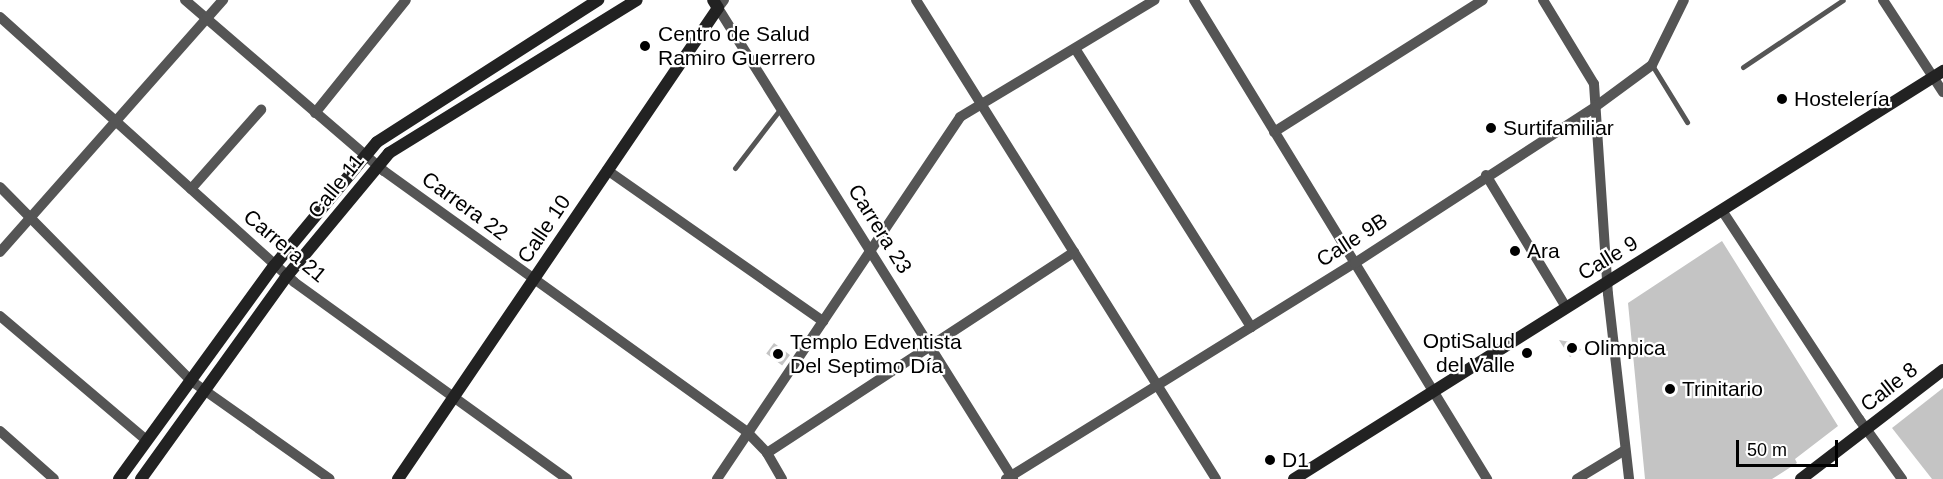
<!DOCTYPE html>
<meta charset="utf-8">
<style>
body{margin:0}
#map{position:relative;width:1943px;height:479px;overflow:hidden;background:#fff;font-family:Arial,sans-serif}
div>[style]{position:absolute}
.building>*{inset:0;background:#c4c4c4;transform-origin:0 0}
.lane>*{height:5px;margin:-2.5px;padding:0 2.5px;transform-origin:2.5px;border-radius:2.5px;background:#555}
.street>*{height:10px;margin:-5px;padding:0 5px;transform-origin:5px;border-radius:5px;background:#555}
.secondary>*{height:12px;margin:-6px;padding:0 6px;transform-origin:6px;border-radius:6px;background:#222}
.dots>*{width:16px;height:16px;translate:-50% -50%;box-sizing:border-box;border:3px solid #fff;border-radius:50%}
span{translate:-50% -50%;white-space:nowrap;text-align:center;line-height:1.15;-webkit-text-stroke:4.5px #fff;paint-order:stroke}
.poi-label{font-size:21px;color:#000}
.left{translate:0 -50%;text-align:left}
.right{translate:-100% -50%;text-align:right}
.street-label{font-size:21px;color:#000}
.scale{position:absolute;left:1736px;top:440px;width:102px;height:27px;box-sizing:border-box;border:3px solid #000;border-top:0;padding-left:8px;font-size:18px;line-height:21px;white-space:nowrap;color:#000;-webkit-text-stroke:4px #fff;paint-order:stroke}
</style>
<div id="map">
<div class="building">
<i style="clip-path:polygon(1722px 241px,1838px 426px,1795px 459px,1797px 463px,1772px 479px,1645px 479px,1628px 303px)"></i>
<i style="clip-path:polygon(1559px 340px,1576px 343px,1581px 350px,1570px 357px)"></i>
<i style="left:774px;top:343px;width:20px;height:13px;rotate:37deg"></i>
<i style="clip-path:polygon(1943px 388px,1943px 479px,1932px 479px,1892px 428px)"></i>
</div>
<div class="lane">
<i style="left:1652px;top:65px;width:67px;rotate:58.4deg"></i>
<i style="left:1743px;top:67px;width:120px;rotate:-33.8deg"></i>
<i style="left:735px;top:168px;width:76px;rotate:-52.5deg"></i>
</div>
<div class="street">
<i style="left:185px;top:0;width:262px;rotate:40.7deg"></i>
<i style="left:384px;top:171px;width:448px;rotate:35.7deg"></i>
<i style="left:748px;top:433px;width:28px;rotate:46deg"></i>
<i style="left:767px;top:453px;width:30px;rotate:60deg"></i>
<i style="left:724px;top:0;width:10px;rotate:127deg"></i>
<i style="left:718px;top:8px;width:556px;rotate:57.94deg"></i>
<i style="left:916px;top:0;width:565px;rotate:57.94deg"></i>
<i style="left:1194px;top:0;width:562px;rotate:58.55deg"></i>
<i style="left:1543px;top:0;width:98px;rotate:58.7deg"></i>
<i style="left:1594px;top:84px;width:210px;rotate:86.2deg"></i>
<i style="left:1608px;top:294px;width:186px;rotate:83.5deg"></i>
<i style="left:1883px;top:0;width:110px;rotate:56.9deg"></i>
<i style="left:0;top:17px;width:396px;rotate:42deg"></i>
<i style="left:294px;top:282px;width:337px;rotate:35.8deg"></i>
<i style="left:1076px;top:50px;width:328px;rotate:57.7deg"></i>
<i style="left:315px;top:113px;width:145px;rotate:-51.2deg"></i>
<i style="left:1274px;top:132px;width:247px;rotate:-32.3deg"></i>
<i style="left:607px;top:170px;width:264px;rotate:35deg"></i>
<i style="left:1486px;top:175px;width:154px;rotate:58.8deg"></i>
<i style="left:0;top:187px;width:271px;rotate:45.4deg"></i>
<i style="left:190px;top:380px;width:171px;rotate:35.3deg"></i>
<i style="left:191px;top:189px;width:106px;rotate:-48.5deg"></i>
<i style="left:1723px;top:212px;width:248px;rotate:56.7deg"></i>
<i style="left:1859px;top:419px;width:74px;rotate:54.4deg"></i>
<i style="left:0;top:252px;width:337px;rotate:-48.5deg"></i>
<i style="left:0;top:316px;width:192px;rotate:40.3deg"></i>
<i style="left:0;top:431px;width:72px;rotate:41.6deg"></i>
<i style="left:767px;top:453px;width:367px;rotate:-33.2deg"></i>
<i style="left:717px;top:479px;width:436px;rotate:-56.1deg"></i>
<i style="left:960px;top:117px;width:227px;rotate:-31deg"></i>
<i style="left:1006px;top:479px;width:410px;rotate:-31.8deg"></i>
<i style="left:1355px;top:263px;width:286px;rotate:-33deg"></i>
<i style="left:1595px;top:107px;width:71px;rotate:-36.4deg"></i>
<i style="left:1652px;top:65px;width:72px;rotate:-63.8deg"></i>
<i style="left:1577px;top:479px;width:56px;rotate:-31.1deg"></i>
</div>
<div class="secondary">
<i style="left:119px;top:479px;width:263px;rotate:-54deg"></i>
<i style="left:274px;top:266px;width:161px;rotate:-50.3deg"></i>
<i style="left:377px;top:142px;width:263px;rotate:-32.7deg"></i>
<i style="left:141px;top:479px;width:250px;rotate:-54.3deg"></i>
<i style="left:287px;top:276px;width:160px;rotate:-50.3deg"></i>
<i style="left:389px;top:153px;width:291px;rotate:-31.7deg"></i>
<i style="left:398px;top:479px;width:569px;rotate:-55.81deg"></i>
<i style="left:718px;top:8px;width:9px;rotate:-122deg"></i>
<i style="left:1294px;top:479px;width:767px;rotate:-32.16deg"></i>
<i style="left:1801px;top:479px;width:179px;rotate:-37.5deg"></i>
</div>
<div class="dots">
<i style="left:645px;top:46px;background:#000"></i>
<i style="left:1782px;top:99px;background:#000"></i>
<i style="left:1491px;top:128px;background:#000"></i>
<i style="left:1515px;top:251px;background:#000"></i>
<i style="left:1572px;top:348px;background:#000"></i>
<i style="left:1527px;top:353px;background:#000"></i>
<i style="left:778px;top:354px;background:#000"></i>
<i style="left:1670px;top:389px;background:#000"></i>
<i style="left:1270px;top:460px;background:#000"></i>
</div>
<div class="poi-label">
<span class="left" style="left:658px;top:46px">Centro de Salud<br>Ramiro Guerrero</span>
<span class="left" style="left:1794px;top:99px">Hostelería</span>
<span class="left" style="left:1503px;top:128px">Surtifamiliar</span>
<span class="left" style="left:1527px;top:251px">Ara</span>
<span class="right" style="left:1515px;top:353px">OptiSalud<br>del Valle</span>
<span class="left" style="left:790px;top:354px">Templo Edventista<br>Del Septimo Día</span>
<span class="left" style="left:1584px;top:348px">Olimpica</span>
<span class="left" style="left:1682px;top:389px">Trinitario</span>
<span class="left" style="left:1282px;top:460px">D1</span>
</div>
<div class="street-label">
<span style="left:336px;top:186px;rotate:-51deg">Calle 11</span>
<span style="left:465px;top:206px;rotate:36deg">Carrera 22</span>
<span style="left:544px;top:229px;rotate:-56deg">Calle 10</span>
<span style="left:880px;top:229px;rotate:58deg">Carrera 23</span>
<span style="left:1352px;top:240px;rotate:-33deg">Calle 9B</span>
<span style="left:285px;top:246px;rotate:40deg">Carrera 21</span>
<span style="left:1608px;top:258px;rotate:-31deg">Calle 9</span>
<span style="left:1889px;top:387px;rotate:-38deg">Calle 8</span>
</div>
<div class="scale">50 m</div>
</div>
